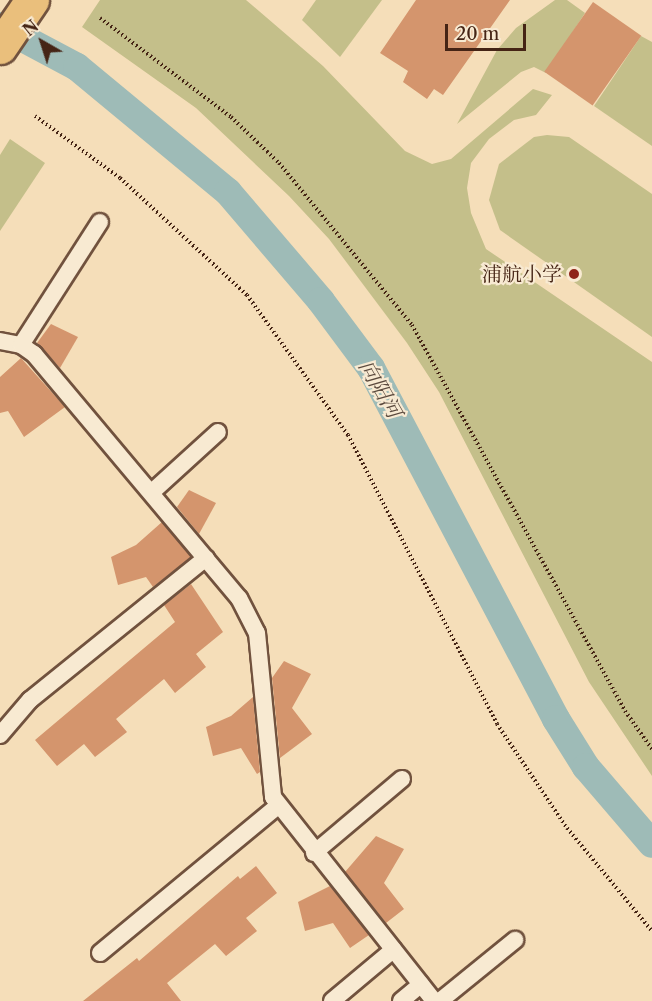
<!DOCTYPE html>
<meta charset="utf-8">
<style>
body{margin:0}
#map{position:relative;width:652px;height:1001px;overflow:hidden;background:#f5deb9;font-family:"Libre Caslon Text","Noto Serif SC",serif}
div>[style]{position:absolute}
.green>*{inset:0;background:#c4bf8a}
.canal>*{height:28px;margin:-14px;padding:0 14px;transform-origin:14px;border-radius:14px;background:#9ebbb7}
.building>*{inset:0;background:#d4956d;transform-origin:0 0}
.path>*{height:4px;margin-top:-2px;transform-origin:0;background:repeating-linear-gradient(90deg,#452415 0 1.5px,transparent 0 4.5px)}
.roads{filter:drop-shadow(2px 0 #71523e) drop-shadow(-2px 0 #71523e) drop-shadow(0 2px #71523e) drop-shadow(0 -2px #71523e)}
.lane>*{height:16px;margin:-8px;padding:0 8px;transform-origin:8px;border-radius:8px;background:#f8ead2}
.primary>*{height:33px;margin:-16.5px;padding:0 16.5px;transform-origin:16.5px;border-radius:16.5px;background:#eabf7c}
.dots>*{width:16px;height:16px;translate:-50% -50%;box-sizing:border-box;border:3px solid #f8ead2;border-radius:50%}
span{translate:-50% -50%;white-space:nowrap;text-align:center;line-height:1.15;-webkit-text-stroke:4.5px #f8ead2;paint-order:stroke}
.poi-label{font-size:20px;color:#452415}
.right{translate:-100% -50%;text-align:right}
.water-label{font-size:21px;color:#5b4a3e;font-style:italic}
.north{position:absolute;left:12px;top:12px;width:60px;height:60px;-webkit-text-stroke:4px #f8ead2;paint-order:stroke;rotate:321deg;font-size:16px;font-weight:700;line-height:24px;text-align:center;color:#452415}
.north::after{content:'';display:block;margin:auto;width:21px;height:27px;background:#452415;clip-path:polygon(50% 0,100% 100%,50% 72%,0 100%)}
.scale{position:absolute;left:445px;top:24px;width:81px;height:27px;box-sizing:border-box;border:3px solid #452415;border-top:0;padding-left:8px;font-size:18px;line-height:21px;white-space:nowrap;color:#452415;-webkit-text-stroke:4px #f8ead2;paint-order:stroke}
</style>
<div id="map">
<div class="green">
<i style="clip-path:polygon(100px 0,246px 0,323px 66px,405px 151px,432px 164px,451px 159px,533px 89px,552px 95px,536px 115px,514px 120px,489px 139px,471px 163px,467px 188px,471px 213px,486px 249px,652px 362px,652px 776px,589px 682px,439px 392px,407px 343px,329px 239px,289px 196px,196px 108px,82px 27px)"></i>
<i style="clip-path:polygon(316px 0,382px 0,340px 57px,302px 20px)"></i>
<i style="clip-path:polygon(555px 0,567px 0,585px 13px,546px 73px,534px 67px,521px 72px,457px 124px,497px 50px,516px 28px)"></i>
<i style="clip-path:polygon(641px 36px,652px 42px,652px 146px,594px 106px)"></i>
<i style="clip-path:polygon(547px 135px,569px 137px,652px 194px,652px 337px,500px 230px,489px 200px,499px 164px,534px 137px)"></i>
<i style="clip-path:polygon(10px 139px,45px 163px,0 231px,0 155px)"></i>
</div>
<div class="canal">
<i style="left:0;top:26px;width:87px;rotate:28deg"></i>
<i style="left:77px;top:67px;width:196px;rotate:39.6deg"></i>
<i style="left:228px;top:192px;width:143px;rotate:49.5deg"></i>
<i style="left:321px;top:301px;width:84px;rotate:53.3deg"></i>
<i style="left:371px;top:368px;width:397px;rotate:62.2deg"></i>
<i style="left:556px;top:719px;width:57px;rotate:58deg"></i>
<i style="left:586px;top:767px;width:101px;rotate:49.4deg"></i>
</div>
<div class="building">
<i style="clip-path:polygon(416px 0,510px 0,443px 95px,434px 89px,427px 99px,403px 82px,408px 71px,380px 53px)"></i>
<i style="left:593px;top:2px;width:59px;height:85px;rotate:35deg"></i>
<i style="clip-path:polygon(51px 324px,78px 337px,60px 368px,37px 343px)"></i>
<i style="clip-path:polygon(21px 358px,65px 407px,24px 437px,8px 411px,0 413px,0 377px)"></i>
<i style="clip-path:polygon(189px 490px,216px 503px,199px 534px,177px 507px)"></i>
<i style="clip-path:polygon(162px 522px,191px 557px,153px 587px,146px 577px,118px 585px,111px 557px,136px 545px)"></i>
<i style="clip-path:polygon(191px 584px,223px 632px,196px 654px,206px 667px,175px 693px,164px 679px,116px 719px,127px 732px,95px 757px,84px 744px,57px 766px,35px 740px,175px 622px,164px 605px)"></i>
<i style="clip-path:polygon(284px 661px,311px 674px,292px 708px,312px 734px,280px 758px,272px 678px)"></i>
<i style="clip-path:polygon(253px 697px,260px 772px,257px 774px,241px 748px,213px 756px,206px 727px,231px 716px)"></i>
<i style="clip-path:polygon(376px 836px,404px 849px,384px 883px,404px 909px,386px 923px,345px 872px)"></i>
<i style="clip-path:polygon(256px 866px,277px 893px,246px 918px,257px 931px,226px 956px,215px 944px,167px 983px,181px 1001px,83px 1001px,137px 958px,139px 961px,238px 876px,240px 879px)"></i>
<i style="clip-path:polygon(330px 886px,369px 935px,350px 948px,333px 923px,305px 931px,298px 902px)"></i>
</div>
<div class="path">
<i style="left:100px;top:18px;width:164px;rotate:37.1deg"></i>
<i style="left:231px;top:117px;width:66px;rotate:43.8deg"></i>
<i style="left:279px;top:163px;width:210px;rotate:50.6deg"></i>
<i style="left:412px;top:325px;width:441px;rotate:61.1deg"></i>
<i style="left:625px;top:711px;width:47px;rotate:54.6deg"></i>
<i style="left:35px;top:116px;width:105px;rotate:36.1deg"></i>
<i style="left:120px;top:178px;width:173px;rotate:42.7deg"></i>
<i style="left:247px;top:295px;width:173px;rotate:54.2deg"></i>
<i style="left:348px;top:435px;width:325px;rotate:62.7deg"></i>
<i style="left:497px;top:724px;width:125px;rotate:56.1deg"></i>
<i style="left:567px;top:828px;width:134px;rotate:50.5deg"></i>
</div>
<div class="roads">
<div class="lane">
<i style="left:0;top:341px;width:21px;rotate:11deg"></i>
<i style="left:21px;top:345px;width:16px;rotate:35deg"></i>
<i style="left:34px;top:354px;width:319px;rotate:50deg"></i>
<i style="left:239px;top:598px;width:39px;rotate:63deg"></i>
<i style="left:257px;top:633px;width:165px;rotate:84.4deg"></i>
<i style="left:273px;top:797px;width:260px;rotate:51.7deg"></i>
<i style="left:21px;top:345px;width:146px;rotate:-57.3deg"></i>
<i style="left:152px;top:492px;width:89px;rotate:-42.3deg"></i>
<i style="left:0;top:735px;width:46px;rotate:-49.4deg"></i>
<i style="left:30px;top:700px;width:226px;rotate:-38.9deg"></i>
<i style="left:314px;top:853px;width:115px;rotate:-40.1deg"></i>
<i style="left:100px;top:953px;width:231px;rotate:-39.6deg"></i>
<i style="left:332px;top:1001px;width:80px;rotate:-39.9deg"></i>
<i style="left:401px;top:1001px;width:26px;rotate:-40deg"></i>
<i style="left:440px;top:1001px;width:97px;rotate:-39.1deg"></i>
</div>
<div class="primary">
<i style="left:0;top:47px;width:57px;rotate:-55.8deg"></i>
</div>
</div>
<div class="dots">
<i style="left:574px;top:274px;background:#8f2418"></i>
</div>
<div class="poi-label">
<span class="right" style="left:562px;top:274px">浦航小学</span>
</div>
<div class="water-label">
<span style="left:380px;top:389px;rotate:60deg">向阳河</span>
</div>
<div class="north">N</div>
<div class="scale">20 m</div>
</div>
